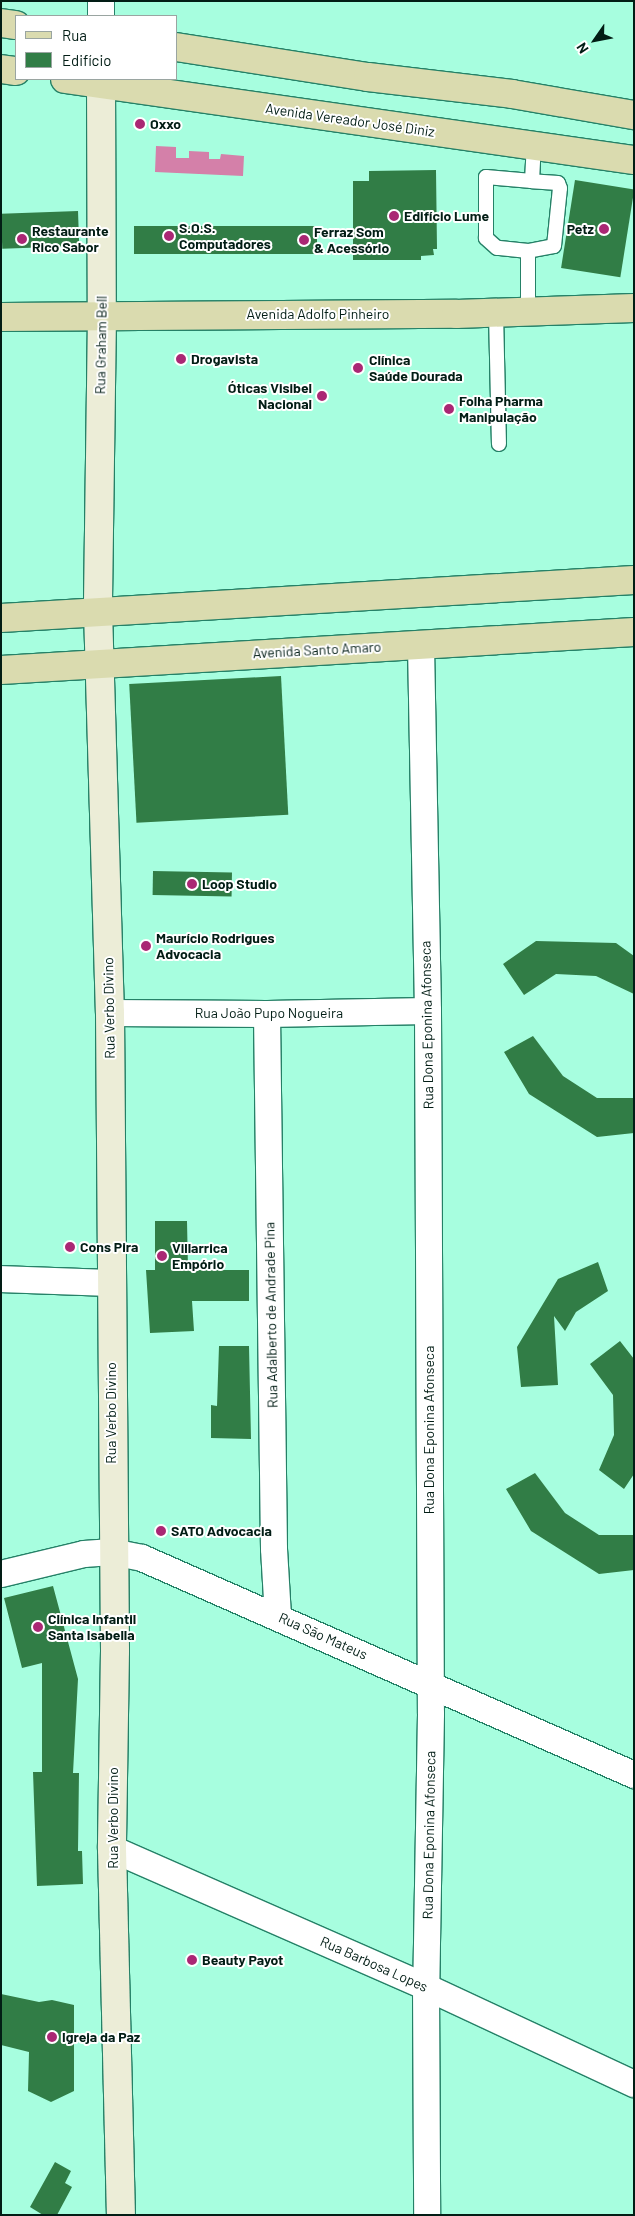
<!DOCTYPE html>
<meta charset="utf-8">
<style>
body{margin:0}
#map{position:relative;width:635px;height:2216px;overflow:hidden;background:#a7fedf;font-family:Barlow,sans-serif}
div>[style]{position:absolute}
.water>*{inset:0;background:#d480a9}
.building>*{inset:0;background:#317d46;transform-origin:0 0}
.roads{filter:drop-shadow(1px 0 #258167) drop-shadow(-1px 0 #258167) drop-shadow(0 1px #258167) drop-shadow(0 -1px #258167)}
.lane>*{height:14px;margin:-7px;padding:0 7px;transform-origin:7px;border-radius:7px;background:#fff}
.street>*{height:26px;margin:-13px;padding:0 13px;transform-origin:13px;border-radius:13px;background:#fff}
.secondary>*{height:28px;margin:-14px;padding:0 14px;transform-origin:14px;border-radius:14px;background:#ecedd7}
.primary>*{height:28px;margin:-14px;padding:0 14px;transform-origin:14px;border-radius:14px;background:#dadbaf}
.dots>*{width:14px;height:14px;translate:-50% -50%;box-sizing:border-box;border:2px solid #fff;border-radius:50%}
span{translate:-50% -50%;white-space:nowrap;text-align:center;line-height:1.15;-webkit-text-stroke:4px #fff;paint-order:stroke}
.street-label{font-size:14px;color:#021d15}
.poi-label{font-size:14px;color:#021d15;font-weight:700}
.left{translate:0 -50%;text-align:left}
.right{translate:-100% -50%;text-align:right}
.frame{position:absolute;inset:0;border:2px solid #021d15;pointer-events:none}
.legend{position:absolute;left:15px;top:15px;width:162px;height:65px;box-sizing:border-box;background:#fff;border:1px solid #9aa5a1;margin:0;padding:6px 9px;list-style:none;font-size:15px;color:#021d15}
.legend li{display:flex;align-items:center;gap:10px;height:25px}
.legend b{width:25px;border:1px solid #9aa5a1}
.north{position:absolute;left:570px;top:15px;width:50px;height:50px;-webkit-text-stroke:4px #fff;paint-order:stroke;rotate:237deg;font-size:14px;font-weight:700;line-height:20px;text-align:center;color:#021d15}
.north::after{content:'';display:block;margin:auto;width:18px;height:22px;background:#021d15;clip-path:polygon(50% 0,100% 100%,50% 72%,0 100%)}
</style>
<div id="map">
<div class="water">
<i style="clip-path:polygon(156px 146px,176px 147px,176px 158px,189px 158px,189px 151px,209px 152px,209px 159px,220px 159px,221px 154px,244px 156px,243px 176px,155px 172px)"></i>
</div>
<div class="building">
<i style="clip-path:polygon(436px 170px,437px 249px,433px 249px,434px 255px,421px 256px,421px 260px,353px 260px,353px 181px,369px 181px,369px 171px)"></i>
<i style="left:575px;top:180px;width:60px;height:89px;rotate:9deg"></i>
<i style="left:78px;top:211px;width:35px;height:77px;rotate:88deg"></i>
<i style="left:317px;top:226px;width:28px;height:183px;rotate:90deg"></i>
<i style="left:281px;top:676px;width:139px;height:152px;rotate:87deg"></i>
<i style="left:153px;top:871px;width:79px;height:24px;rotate:1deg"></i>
<i style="clip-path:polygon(536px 941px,616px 943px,634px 956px,634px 994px,596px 976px,556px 974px,524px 995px,503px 964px)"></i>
<i style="clip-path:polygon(533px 1036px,563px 1076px,597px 1098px,634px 1098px,634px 1133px,597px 1137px,529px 1094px,504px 1052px)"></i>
<i style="clip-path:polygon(155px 1221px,187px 1221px,188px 1270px,249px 1270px,249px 1301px,192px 1301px,194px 1331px,150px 1333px,146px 1270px,155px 1270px)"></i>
<i style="clip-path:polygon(598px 1262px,608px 1291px,576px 1312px,565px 1331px,554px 1316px,558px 1385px,521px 1387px,517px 1347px,558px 1279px)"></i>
<i style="clip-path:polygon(620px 1341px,634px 1359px,634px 1474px,624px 1489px,599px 1470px,614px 1435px,613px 1395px,590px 1364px)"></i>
<i style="clip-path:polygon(219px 1346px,249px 1346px,251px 1439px,211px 1438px,211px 1405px,217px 1406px)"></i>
<i style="clip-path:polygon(535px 1473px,565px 1513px,599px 1535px,634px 1535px,634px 1570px,599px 1574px,531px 1531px,506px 1489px)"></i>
<i style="clip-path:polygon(53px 1586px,78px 1679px,73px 1773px,79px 1773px,78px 1851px,82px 1851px,83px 1884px,37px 1886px,33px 1772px,42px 1772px,42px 1663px,22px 1668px,4px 1598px)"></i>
<i style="clip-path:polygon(1px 1994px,39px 2002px,52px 2000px,74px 2005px,74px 2091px,51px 2102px,28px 2091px,29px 2052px,1px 2045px)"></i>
<i style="clip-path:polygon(55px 2162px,71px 2171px,65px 2183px,72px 2187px,57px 2215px,43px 2215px,30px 2207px)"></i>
</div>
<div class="roads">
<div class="lane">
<i style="left:528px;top:251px;width:31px;rotate:-174deg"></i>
<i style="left:497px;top:248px;width:15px;rotate:-138deg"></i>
<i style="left:486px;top:238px;width:61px;rotate:-90deg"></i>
<i style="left:486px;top:177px;width:46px;rotate:5deg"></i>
<i style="left:528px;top:312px;width:61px;rotate:-90deg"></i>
<i style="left:528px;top:251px;width:26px;rotate:-11deg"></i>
<i style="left:554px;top:246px;width:58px;rotate:-84.1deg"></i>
<i style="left:560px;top:188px;width:5px;rotate:-112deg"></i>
<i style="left:558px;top:183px;width:26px;rotate:-176deg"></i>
<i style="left:532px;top:181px;width:35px;rotate:-87deg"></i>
<i style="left:496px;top:313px;width:131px;rotate:88.7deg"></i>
</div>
<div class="street">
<i style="left:101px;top:1px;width:15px;rotate:90deg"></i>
<i style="left:421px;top:646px;width:365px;rotate:88.9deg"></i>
<i style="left:428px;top:1011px;width:703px;rotate:89.76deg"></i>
<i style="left:431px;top:1714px;width:273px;rotate:91deg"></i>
<i style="left:426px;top:1987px;width:228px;rotate:89.7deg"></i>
<i style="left:110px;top:1013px;width:157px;rotate:0.4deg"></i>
<i style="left:267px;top:1014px;width:161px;rotate:-1.1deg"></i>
<i style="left:267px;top:1014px;width:535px;rotate:89.25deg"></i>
<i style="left:274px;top:1549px;width:67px;rotate:86.6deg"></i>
<i style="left:1px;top:1279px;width:110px;rotate:2.1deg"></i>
<i style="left:1px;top:1574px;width:85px;rotate:-13.5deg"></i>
<i style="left:84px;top:1554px;width:28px;rotate:-4deg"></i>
<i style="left:112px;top:1552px;width:31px;rotate:11deg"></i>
<i style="left:142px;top:1558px;width:538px;rotate:23.8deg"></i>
<i style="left:112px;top:1849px;width:343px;rotate:23.7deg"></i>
<i style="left:426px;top:1987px;width:230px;rotate:25deg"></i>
</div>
<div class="secondary">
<i style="left:101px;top:79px;width:236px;rotate:89.8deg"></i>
<i style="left:102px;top:315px;width:296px;rotate:90.8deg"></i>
<i style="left:98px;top:611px;width:402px;rotate:88.3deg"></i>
<i style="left:110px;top:1013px;width:638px;rotate:89.55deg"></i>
<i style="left:115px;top:1651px;width:198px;rotate:90.9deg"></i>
<i style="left:112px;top:1849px;width:366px;rotate:88.6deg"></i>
</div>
<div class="primary">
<i style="left:1px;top:23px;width:15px;rotate:8deg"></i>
<i style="left:176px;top:47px;width:194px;rotate:8.9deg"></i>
<i style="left:368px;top:77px;width:145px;rotate:6.7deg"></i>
<i style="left:512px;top:94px;width:124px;rotate:9.8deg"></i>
<i style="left:1px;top:69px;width:15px;rotate:8deg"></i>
<i style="left:65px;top:79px;width:575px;rotate:8.1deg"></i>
<i style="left:1px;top:317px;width:455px;rotate:-0.4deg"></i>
<i style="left:456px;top:314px;width:178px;rotate:-1.9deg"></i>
<i style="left:1px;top:618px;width:634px;rotate:-3.44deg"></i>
<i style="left:1px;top:670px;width:634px;rotate:-3.44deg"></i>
</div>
</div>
<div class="dots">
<i style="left:140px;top:124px;background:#aa2774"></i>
<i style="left:394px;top:216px;background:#aa2774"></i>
<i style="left:604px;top:229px;background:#aa2774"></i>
<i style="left:169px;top:236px;background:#aa2774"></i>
<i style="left:22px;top:239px;background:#aa2774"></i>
<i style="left:304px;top:240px;background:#aa2774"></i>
<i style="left:181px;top:359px;background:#aa2774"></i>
<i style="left:358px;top:368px;background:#aa2774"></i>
<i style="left:322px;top:396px;background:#aa2774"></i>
<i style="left:449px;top:409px;background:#aa2774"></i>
<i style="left:192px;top:884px;background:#aa2774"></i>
<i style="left:146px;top:946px;background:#aa2774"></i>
<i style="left:70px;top:1247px;background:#aa2774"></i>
<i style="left:162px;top:1256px;background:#aa2774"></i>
<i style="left:161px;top:1531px;background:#aa2774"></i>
<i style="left:38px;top:1627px;background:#aa2774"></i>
<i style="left:192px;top:1960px;background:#aa2774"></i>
<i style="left:52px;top:2037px;background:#aa2774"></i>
</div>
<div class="street-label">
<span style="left:350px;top:120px;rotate:8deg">Avenida Vereador José Diniz</span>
<span style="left:318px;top:314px">Avenida Adolfo Pinheiro</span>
<span style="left:101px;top:345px;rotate:-89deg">Rua Graham Bell</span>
<span style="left:317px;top:650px;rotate:-3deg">Avenida Santo Amaro</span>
<span style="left:109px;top:1008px;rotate:-91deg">Rua Verbo Divino</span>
<span style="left:269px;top:1013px">Rua João Pupo Nogueira</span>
<span style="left:427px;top:1025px;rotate:-91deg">Rua Dona Eponina Afonseca</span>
<span style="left:271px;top:1315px;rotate:-91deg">Rua Adalberto de Andrade Pina</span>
<span style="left:111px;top:1413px;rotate:-90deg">Rua Verbo Divino</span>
<span style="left:429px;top:1430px;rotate:-90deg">Rua Dona Eponina Afonseca</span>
<span style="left:323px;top:1636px;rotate:24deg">Rua São Mateus</span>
<span style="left:113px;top:1818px;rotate:-90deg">Rua Verbo Divino</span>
<span style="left:429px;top:1835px;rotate:-89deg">Rua Dona Eponina Afonseca</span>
<span style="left:374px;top:1964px;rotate:24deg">Rua Barbosa Lopes</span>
</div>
<div class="poi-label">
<span class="left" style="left:150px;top:124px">Oxxo</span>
<span class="left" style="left:404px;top:216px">Edifício Lume</span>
<span class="left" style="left:179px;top:236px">S.O.S.<br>Computadores</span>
<span class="right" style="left:594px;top:229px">Petz</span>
<span class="left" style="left:32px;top:239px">Restaurante<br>Rico Sabor</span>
<span class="left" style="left:314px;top:240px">Ferraz Som<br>&amp; Acessório</span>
<span class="left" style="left:191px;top:359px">Drogavista</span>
<span class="left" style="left:369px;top:368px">Clínica<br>Saúde Dourada</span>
<span class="right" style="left:312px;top:396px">Óticas Visibel<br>Nacional</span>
<span class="left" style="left:459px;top:409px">Folha Pharma<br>Manipulação</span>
<span class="left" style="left:202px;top:884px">Loop Studio</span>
<span class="left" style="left:156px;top:946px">Maurício Rodrigues<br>Advocacia</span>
<span class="left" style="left:80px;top:1247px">Cons Pira</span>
<span class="left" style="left:172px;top:1256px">Villarrica<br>Empório</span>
<span class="left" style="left:171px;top:1531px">SATO Advocacia</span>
<span class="left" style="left:48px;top:1627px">Clínica Infantil<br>Santa Isabella</span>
<span class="left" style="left:202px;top:1960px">Beauty Payot</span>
<span class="left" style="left:62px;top:2037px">Igreja da Paz</span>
</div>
<div class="frame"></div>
<ul class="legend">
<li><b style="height:6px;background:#dadbaf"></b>Rua</li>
<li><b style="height:14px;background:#317d46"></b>Edifício</li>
</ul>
<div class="north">N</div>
</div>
